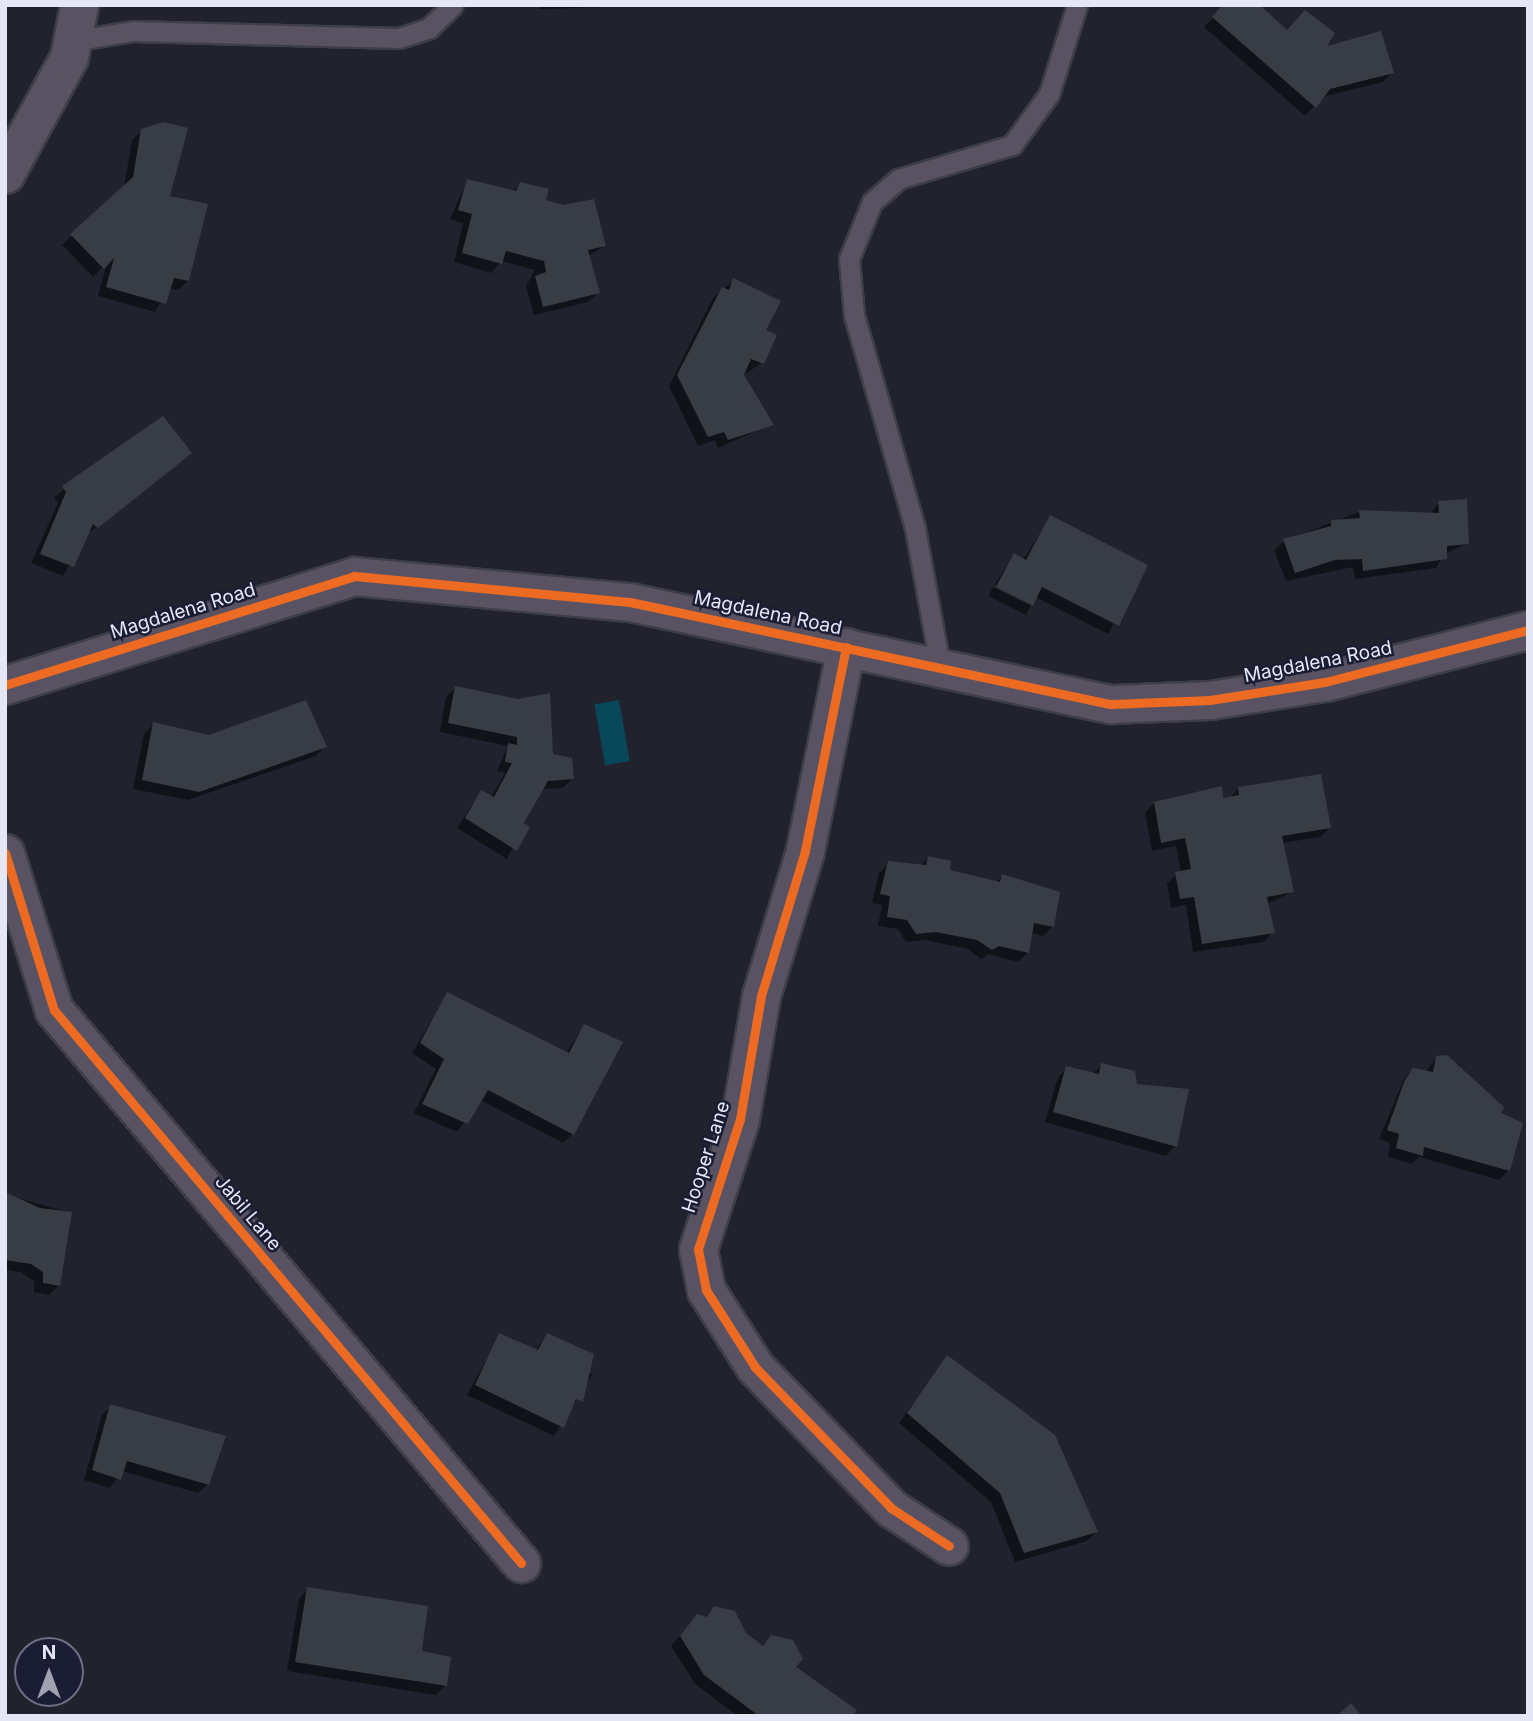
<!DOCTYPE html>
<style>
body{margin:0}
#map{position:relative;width:1533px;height:1721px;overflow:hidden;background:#21222e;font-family:Inter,sans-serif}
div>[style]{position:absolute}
.water>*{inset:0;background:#08465a;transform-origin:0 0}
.shadow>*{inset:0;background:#0007;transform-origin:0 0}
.building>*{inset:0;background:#383c45}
.roads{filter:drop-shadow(2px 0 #3d3e49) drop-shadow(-2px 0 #3d3e49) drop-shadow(0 2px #3d3e49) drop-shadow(0 -2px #3d3e49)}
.lane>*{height:19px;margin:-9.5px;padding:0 9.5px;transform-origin:9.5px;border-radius:9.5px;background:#585262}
.street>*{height:37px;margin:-18.5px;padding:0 18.5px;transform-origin:18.5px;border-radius:18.5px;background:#585262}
.cycleway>*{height:9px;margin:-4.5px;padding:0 4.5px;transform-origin:4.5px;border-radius:4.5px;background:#ed6a23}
span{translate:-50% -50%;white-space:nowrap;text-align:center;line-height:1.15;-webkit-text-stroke:5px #1b1d34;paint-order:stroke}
.street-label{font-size:19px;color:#e5e7f7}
.frame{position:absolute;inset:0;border:7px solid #e5e7f7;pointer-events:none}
.north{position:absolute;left:14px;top:1637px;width:70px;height:70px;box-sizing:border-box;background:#1b1d34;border:2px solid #6c6e82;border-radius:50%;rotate:0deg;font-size:19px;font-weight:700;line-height:28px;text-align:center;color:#e5e7f7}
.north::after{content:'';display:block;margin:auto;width:24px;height:32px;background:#a0a2b1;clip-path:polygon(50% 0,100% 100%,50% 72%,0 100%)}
</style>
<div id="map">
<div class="water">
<i style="left:619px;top:700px;width:62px;height:25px;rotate:80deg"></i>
</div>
<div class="shadow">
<i style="clip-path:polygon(539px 5px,691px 5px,539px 9px)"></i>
<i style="clip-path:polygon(1225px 5px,1323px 49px,1392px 72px,1383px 82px,1322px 97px,1305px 116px,1204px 27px)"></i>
<i style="clip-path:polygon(142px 131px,168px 197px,188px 281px,178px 290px,169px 288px,155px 312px,98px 296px,107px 263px,93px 277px,62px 245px,124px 187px,132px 140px)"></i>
<i style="clip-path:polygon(467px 181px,512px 192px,520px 184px,604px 246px,588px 256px,598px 293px,588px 302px,534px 315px,526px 286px,535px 270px,501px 261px,491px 273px,454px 262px,463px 223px,450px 219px)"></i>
<i style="clip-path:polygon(734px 280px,762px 363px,742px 376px,772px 424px,718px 448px,715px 440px,698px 446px,669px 386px,713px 298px)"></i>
<i style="clip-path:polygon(163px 418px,180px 462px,86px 535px,63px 576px,31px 563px,58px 503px,54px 497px)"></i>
<i style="clip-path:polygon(1439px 502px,1467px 543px,1445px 554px,1436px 568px,1355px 579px,1353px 567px,1286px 581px,1274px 550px,1284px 541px,1359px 512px,1430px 515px)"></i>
<i style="clip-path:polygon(1051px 517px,1145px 566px,1108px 634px,1035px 597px,1030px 606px,995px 584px,1014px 555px,1023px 560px)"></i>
<i style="left:993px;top:587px;width:42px;height:10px;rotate:27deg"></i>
<i style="clip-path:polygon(456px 688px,551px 755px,572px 779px,563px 788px,541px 789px,507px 859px,457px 828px,481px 792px,491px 797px,505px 773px,497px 771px,508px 746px,440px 732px,446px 697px)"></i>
<i style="clip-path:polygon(154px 724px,209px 736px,325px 746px,316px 756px,188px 800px,133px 789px,144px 734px)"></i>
<i style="clip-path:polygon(1238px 789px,1330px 828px,1320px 837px,1282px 843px,1292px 892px,1267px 904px,1273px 932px,1264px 942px,1193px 952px,1186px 905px,1171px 908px,1167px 883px,1181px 872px,1176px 846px,1152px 851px,1145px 813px,1154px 803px,1229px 799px)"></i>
<i style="clip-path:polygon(928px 858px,948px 871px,995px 883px,1003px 876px,1052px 927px,1043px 936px,1030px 933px,1028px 952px,1018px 962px,988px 954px,981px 959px,968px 949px,925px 940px,906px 942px,898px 929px,878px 926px,882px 905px,872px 903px,879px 873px,889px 863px,920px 866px)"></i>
<i style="clip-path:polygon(448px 994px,566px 1053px,584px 1026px,572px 1134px,563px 1143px,480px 1100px,457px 1132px,414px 1113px,436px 1069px,412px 1053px)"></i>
<i style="clip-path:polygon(1436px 1058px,1460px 1065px,1458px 1073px,1509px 1170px,1499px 1180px,1419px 1157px,1412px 1164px,1388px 1157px,1390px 1143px,1379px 1139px,1404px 1079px,1413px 1069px,1426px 1072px)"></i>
<i style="clip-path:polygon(1102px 1065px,1135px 1086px,1175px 1146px,1166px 1156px,1045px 1122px,1058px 1077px,1067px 1068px,1092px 1074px)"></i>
<i style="clip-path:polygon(5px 1194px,70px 1213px,59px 1285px,49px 1295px,34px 1292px,34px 1281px,21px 1272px,5px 1270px)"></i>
<i style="clip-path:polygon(500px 1335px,535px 1351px,547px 1335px,592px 1375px,554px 1436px,467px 1395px)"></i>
<i style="clip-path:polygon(947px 1357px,1096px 1532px,1087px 1541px,1015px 1562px,991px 1502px,899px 1423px)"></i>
<i style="clip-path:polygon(111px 1406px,208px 1484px,198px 1493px,122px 1471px,110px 1488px,84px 1480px,102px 1415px)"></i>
<i style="clip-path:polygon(308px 1589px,420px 1652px,445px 1686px,436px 1695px,287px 1671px,299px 1599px)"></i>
<i style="clip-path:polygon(715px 1608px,761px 1647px,772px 1636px,794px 1667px,851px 1716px,738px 1716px,695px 1684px,671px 1646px,697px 1616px,705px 1618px)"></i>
</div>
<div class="building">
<i style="clip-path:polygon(1223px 5px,1260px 5px,1287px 30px,1305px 10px,1335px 33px,1327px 46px,1381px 31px,1394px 73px,1330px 89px,1316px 108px,1212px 17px)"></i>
<i style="clip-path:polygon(163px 122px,188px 128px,170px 196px,208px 204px,189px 281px,174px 278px,166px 304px,106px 287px,114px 258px,104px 269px,70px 234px,133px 177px,141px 129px)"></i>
<i style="clip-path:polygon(467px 179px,516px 191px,520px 182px,549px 189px,546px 200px,563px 205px,594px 199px,606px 246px,588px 250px,600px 293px,543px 307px,535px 276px,546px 272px,544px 261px,506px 251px,502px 264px,462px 253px,472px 214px,458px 210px)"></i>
<i style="clip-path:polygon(733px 278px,781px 301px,766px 330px,777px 335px,764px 364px,751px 359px,744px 375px,774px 425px,728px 440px,724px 432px,708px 437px,677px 375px,722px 287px,729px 290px)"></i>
<i style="clip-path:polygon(163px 416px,192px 453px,98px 528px,93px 524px,74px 567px,40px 554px,66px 492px,62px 486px)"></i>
<i style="clip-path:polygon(1467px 499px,1469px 544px,1447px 546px,1447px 559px,1363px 571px,1362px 559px,1335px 560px,1295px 573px,1283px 539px,1331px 526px,1331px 520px,1360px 518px,1359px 510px,1439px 513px,1438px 501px)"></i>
<i style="clip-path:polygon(1050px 515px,1148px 565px,1119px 626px,1042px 587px,1033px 606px,996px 587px,1014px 553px,1026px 560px)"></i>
<i style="clip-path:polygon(455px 686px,518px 699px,550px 693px,553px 754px,572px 758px,574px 779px,548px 781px,524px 823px,530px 827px,517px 851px,465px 818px,481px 790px,494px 797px,512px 763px,505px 762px,508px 743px,517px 745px,517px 737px,448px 723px)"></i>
<i style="clip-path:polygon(306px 700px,327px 747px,199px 792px,142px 780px,153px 722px,209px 735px)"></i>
<i style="clip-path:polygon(1321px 774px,1331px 828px,1282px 836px,1294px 892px,1267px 897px,1275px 933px,1202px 944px,1194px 897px,1180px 899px,1175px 872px,1191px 869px,1185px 838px,1161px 843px,1154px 802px,1222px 786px,1223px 798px,1239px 795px,1238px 787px)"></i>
<i style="clip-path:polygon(928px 856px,951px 861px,950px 870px,1000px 882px,1002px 874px,1060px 892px,1054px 927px,1034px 923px,1029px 953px,999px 946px,992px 950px,977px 940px,936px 932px,916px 934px,907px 920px,887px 917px,890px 896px,880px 894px,888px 861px,926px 865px)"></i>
<i style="clip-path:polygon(447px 992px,569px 1053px,584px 1024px,623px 1042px,574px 1135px,488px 1090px,468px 1124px,422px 1104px,444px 1059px,420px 1043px)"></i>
<i style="clip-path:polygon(1447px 1055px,1504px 1107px,1501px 1113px,1523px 1123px,1510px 1171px,1424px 1147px,1423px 1156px,1396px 1148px,1399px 1134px,1387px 1130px,1404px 1082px,1413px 1068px,1433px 1072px,1436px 1056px)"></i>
<i style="clip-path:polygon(1101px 1063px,1135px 1071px,1137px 1084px,1189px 1089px,1177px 1147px,1053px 1112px,1066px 1066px,1099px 1074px)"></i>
<i style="clip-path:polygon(5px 1192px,40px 1208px,72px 1212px,60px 1286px,43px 1283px,43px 1272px,31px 1264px,5px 1260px)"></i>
<i style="clip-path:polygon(499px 1333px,538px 1350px,547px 1333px,594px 1354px,583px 1402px,576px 1399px,564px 1428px,475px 1385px)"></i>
<i style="clip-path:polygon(947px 1355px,1055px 1435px,1098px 1532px,1024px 1553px,1000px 1493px,907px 1413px)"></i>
<i style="clip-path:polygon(110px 1404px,226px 1436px,209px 1485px,127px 1461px,121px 1480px,92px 1470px)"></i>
<i style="clip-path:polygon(307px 1587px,428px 1606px,422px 1651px,451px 1657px,447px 1686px,295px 1662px)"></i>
<i style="clip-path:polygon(714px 1606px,735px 1611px,746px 1633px,763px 1646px,771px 1635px,793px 1640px,803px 1659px,796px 1667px,857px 1710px,853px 1716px,759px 1716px,704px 1675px,680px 1636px,697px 1614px,707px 1617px)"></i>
<i style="clip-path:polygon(1351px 1703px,1362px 1716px,1337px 1716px)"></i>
</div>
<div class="roads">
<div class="lane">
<i style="left:72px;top:41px;width:62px;rotate:-9.3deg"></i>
<i style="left:133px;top:31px;width:266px;rotate:1.5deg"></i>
<i style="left:399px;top:38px;width:32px;rotate:-18deg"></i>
<i style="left:429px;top:28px;width:33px;rotate:-44deg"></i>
<i style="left:940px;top:666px;width:140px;rotate:-100.3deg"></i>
<i style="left:915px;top:528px;width:222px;rotate:-106deg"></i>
<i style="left:854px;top:315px;width:56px;rotate:-95.1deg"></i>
<i style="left:849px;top:259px;width:61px;rotate:-68deg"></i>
<i style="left:872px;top:202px;width:35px;rotate:-41deg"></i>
<i style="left:898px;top:179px;width:119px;rotate:-16.6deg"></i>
<i style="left:1012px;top:145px;width:63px;rotate:-54deg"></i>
<i style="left:1049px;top:94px;width:93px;rotate:-72.5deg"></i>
</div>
<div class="street">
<i style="left:5px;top:174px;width:133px;rotate:-61.3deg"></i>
<i style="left:69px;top:57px;width:53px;rotate:-79.1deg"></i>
<i style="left:846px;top:647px;width:208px;rotate:101.4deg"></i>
<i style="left:805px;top:851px;width:152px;rotate:106.9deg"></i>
<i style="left:761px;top:996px;width:125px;rotate:99.7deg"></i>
<i style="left:740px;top:1119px;width:137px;rotate:107.9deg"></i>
<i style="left:698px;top:1249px;width:42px;rotate:79deg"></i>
<i style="left:706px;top:1290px;width:91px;rotate:57.5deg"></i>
<i style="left:755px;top:1367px;width:196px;rotate:46deg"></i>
<i style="left:891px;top:1508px;width:69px;rotate:33.2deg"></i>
<i style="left:5px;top:685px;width:366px;rotate:-17.3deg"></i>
<i style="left:354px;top:576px;width:277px;rotate:5.4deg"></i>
<i style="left:630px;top:602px;width:492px;rotate:12deg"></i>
<i style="left:1111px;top:704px;width:99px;rotate:-2.3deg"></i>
<i style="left:1210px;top:700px;width:116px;rotate:-8.9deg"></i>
<i style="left:1325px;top:682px;width:210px;rotate:-14.4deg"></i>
<i style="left:5px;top:853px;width:164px;rotate:72.7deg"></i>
<i style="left:54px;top:1010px;width:724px;rotate:49.82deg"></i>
</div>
</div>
<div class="cycleway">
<i style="left:846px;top:647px;width:208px;rotate:101.4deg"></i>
<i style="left:805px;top:851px;width:152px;rotate:106.9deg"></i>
<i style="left:761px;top:996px;width:125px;rotate:99.7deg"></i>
<i style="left:740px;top:1119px;width:137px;rotate:107.9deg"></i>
<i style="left:698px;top:1249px;width:42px;rotate:79deg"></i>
<i style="left:706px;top:1290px;width:91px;rotate:57.5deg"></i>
<i style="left:755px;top:1367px;width:196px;rotate:46deg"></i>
<i style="left:891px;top:1508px;width:69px;rotate:33.2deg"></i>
<i style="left:5px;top:685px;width:366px;rotate:-17.3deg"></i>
<i style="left:354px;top:576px;width:277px;rotate:5.4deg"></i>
<i style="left:630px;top:602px;width:492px;rotate:12deg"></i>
<i style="left:1111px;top:704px;width:99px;rotate:-2.3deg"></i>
<i style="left:1210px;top:700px;width:116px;rotate:-8.9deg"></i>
<i style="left:1325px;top:682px;width:210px;rotate:-14.4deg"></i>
<i style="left:5px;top:853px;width:164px;rotate:72.7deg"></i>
<i style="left:54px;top:1010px;width:724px;rotate:49.82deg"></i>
</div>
<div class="street-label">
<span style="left:183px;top:611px;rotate:-17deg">Magdalena Road</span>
<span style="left:768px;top:613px;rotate:12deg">Magdalena Road</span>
<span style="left:1318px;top:662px;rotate:-11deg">Magdalena Road</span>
<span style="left:706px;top:1157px;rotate:-72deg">Hooper Lane</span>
<span style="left:248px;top:1213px;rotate:50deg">Jabil Lane</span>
</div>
<div class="frame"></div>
<div class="north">N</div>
</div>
